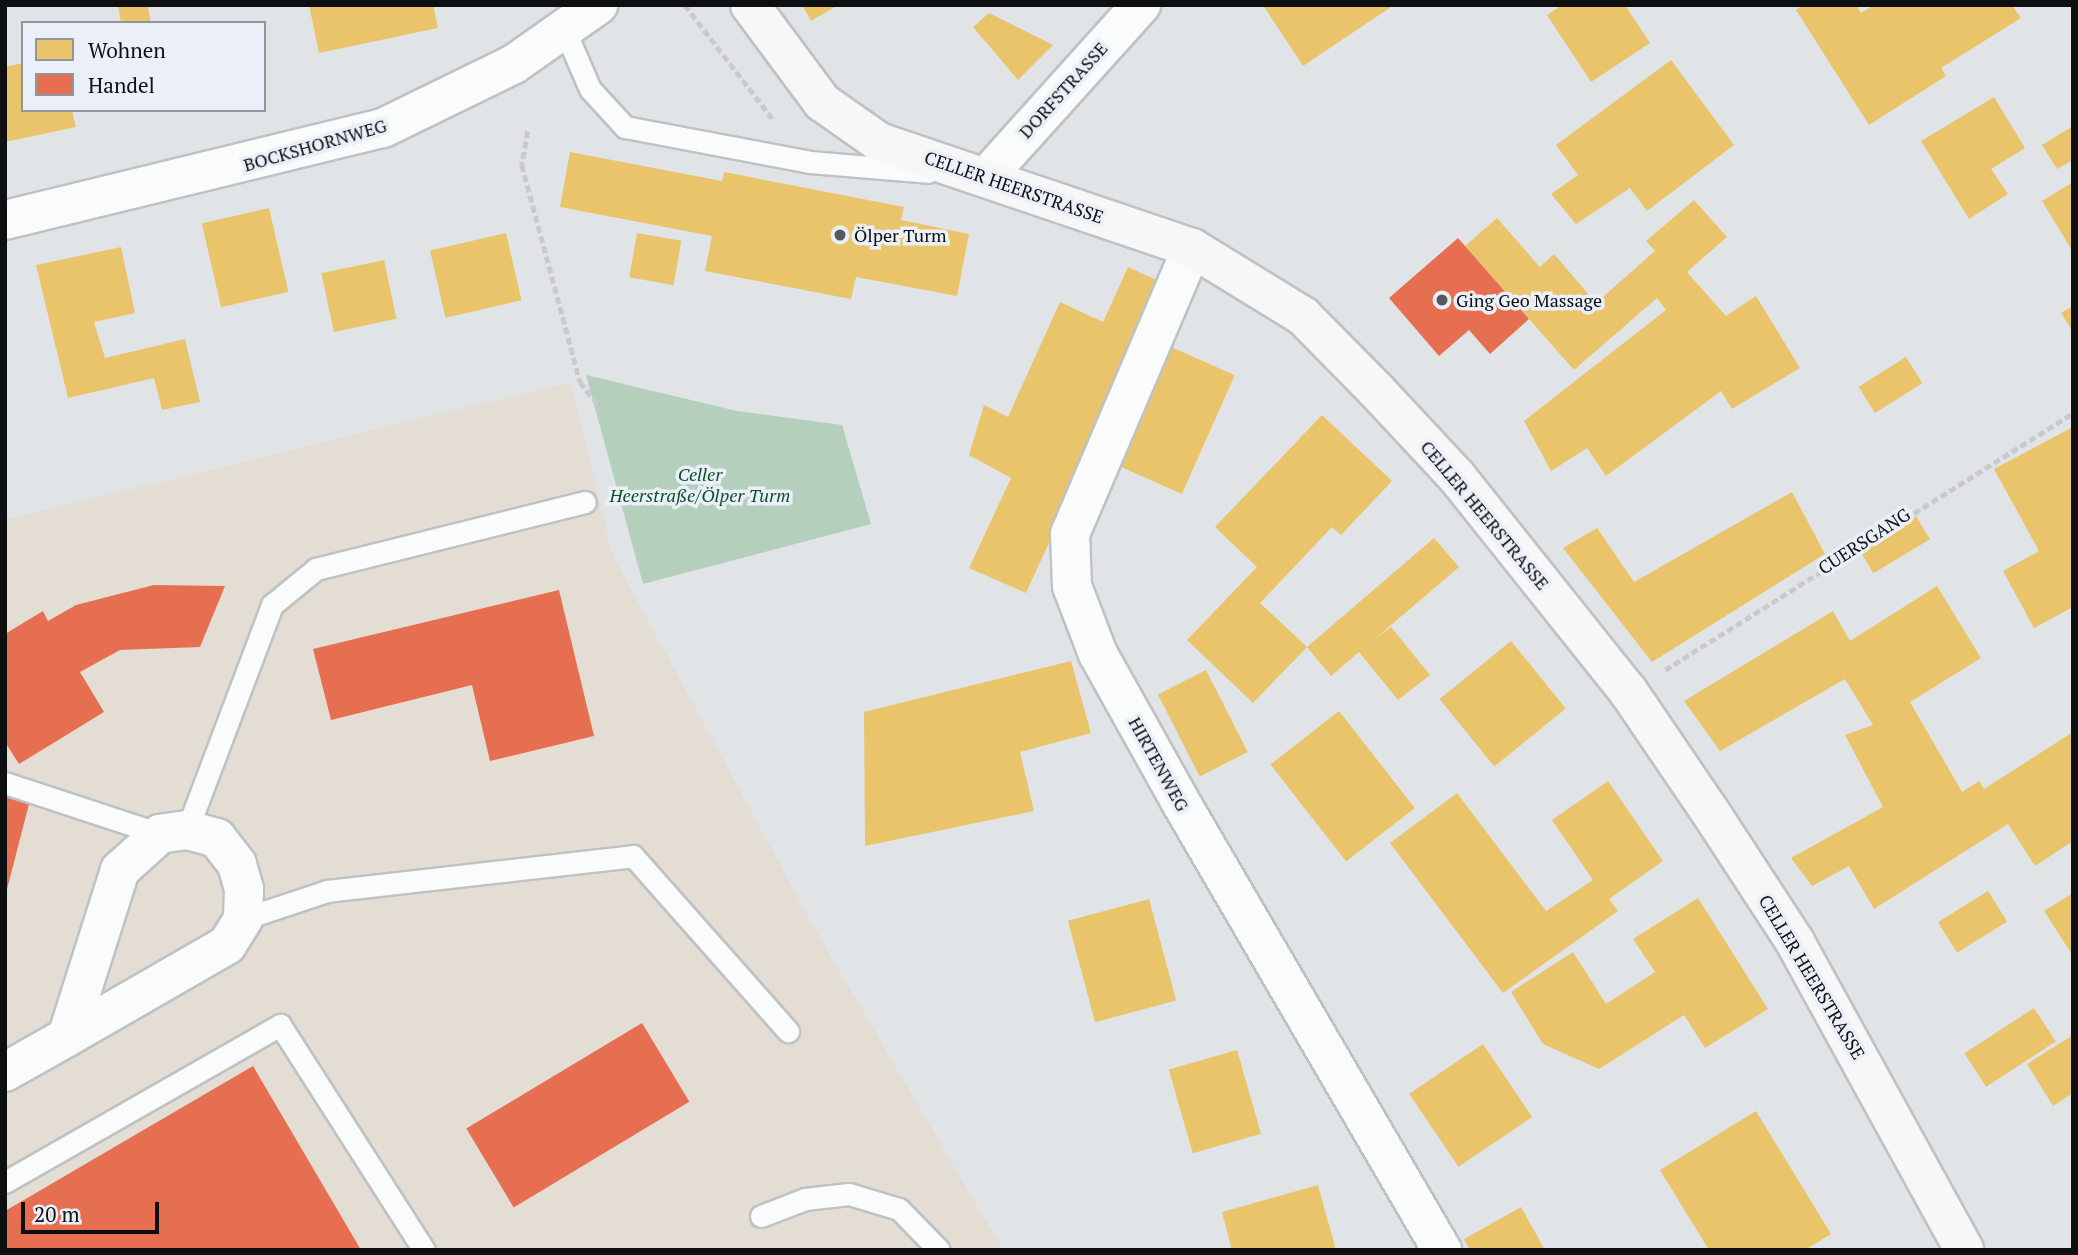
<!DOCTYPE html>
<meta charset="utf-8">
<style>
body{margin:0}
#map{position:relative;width:2078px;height:1255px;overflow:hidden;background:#e1e4e7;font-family:"PT Serif",serif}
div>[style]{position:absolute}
.commercial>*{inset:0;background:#e3ddd3}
.green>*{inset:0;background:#b5cfbd}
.homes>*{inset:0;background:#e9c46a;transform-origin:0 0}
.shops>*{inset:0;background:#e76f51;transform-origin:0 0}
.path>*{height:4.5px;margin-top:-2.25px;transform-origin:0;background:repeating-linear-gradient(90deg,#cacacc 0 7px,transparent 0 10.5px)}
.roads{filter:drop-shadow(2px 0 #bfc2c4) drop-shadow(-2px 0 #bfc2c4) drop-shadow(0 2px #bfc2c4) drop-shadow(0 -2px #bfc2c4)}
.service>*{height:21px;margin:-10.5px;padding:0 10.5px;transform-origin:10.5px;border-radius:10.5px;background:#fafbfb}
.minor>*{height:38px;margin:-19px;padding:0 19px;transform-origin:19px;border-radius:19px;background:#fafbfb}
.secondary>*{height:38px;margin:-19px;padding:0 19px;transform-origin:19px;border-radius:19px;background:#f8f7f7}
.dots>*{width:19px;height:19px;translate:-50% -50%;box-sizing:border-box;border:4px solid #ebf0f8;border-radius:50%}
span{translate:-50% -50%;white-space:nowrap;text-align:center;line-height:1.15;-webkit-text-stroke:7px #ebf0f8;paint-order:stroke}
.street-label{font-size:18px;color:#0d0f11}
.poi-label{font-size:18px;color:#0d0f11}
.left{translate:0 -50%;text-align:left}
.park-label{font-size:18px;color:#0d5128;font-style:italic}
.frame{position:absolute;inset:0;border:7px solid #0d0f11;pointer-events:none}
.legend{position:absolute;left:21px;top:21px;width:245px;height:91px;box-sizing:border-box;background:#ebf0f8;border:2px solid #92969c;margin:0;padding:9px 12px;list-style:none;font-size:21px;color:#0d0f11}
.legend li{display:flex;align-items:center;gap:14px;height:35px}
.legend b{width:35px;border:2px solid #92969c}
.scale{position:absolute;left:21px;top:1202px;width:138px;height:32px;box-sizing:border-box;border:4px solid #0d0f11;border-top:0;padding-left:9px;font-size:21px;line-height:24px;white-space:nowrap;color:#0d0f11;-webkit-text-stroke:5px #ebf0f8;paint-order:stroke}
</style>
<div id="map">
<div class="commercial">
<i style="clip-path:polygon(571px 382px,612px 554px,815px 929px,1003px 1250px,5px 1250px,5px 520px)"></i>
</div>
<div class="green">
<i style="clip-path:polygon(586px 375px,737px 411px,842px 425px,871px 524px,643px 584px)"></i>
</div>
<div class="homes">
<i style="clip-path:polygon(118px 5px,155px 5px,148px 8px,151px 23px,121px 23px)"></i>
<i style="clip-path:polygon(309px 5px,433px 5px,438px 28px,319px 53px)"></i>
<i style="clip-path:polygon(802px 5px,838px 5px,811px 21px)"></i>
<i style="clip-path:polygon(1263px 5px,1394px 5px,1303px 66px)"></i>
<i style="clip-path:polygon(1562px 5px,1625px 5px,1650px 43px,1591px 82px,1547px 15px)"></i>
<i style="clip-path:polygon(1803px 5px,1856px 5px,1861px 13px,1874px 5px,2012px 5px,2021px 18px,1941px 68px,1946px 76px,1869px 125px,1796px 10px)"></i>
<i style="clip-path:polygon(989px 13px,1053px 45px,1018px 80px,973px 27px)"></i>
<i style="clip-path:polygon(1671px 60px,1734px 145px,1647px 211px,1630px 188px,1576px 224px,1551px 194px,1578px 175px,1556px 145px)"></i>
<i style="clip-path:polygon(23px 63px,23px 110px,72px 110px,76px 127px,5px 142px,5px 67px)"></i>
<i style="clip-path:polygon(1994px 97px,2025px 148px,1991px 169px,2008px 194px,1969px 219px,1921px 141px)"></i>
<i style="clip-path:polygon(2073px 126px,2073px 160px,2057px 169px,2042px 145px)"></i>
<i style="clip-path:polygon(570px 152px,722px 181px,724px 172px,904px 207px,901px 220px,969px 234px,957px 296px,856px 277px,851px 299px,705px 271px,712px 236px,560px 207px)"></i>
<i style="clip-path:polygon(2073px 182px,2073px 252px,2042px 201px)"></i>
<i style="clip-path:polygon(1694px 200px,1727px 237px,1687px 272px,1726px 316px,1756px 296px,1800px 368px,1732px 409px,1721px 391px,1606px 476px,1587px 448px,1551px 471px,1524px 421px,1666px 310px,1657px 298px,1574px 370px,1465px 246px,1497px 218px,1540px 267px,1554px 254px,1596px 303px,1655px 251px,1646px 241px)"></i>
<i style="left:269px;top:208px;width:86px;height:69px;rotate:77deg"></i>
<i style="left:506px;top:233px;width:69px;height:78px;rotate:77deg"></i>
<i style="left:637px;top:233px;width:45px;height:45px;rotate:10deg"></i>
<i style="clip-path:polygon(121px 247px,135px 313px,94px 322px,105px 358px,185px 339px,200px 402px,162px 410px,154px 378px,68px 398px,36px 265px)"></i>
<i style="left:384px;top:260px;width:60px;height:64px;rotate:78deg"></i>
<i style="clip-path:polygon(1128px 267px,1167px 285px,1026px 593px,969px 568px,1011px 478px,969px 455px,984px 405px,1008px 417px,1060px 302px,1103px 322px)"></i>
<i style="clip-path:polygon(2073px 306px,2073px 332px,2061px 313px)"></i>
<i style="left:1169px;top:346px;width:72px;height:130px;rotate:24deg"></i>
<i style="left:1906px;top:357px;width:31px;height:56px;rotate:58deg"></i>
<i style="clip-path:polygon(1322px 415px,1392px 481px,1341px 535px,1332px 527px,1260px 603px,1307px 647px,1253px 703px,1187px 640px,1257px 567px,1215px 527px)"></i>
<i style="clip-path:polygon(2073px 427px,2073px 607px,2034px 628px,2003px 571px,2039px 551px,1994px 469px)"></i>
<i style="clip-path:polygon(1792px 492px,1825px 554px,1652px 662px,1563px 548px,1597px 528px,1634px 582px)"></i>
<i style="left:1916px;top:516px;width:27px;height:66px;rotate:59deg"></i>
<i style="clip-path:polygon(1434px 538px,1459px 567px,1370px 643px,1391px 627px,1430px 675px,1398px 700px,1359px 652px,1331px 676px,1307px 647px)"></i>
<i style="clip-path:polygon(1937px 586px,1981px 658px,1910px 702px,1962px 792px,1979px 781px,1984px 789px,2073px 732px,2073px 841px,2035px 866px,2008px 824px,1874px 909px,1849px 866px,1812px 886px,1791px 858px,1883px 807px,1845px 735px,1873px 725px,1845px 679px,1720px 751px,1684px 701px,1833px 611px,1850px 641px)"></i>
<i style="left:1511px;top:641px;width:87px;height:92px;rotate:51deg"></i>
<i style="clip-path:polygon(1071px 661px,1091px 733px,1020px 752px,1034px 811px,865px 846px,864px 712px)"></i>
<i style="left:1206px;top:670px;width:92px;height:54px;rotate:63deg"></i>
<i style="left:1339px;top:711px;width:123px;height:87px;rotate:52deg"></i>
<i style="clip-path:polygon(1608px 781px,1663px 861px,1609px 899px,1618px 911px,1503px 993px,1390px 843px,1457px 793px,1546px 911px,1593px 880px,1552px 820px)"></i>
<i style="left:1988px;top:891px;width:36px;height:59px;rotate:58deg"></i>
<i style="clip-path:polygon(2073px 893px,2073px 956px,2044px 911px)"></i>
<i style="clip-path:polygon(1698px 898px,1768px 1009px,1705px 1048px,1684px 1015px,1599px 1069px,1543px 1044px,1511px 992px,1573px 952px,1606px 1004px,1655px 972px,1633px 939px)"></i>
<i style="left:1149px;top:899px;width:105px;height:84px;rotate:75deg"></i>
<i style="left:2034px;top:1008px;width:40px;height:83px;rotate:57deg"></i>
<i style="clip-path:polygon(2073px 1035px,2073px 1093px,2053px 1106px,2027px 1064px)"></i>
<i style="left:1483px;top:1044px;width:88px;height:89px;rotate:56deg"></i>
<i style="left:1237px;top:1050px;width:87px;height:71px;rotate:74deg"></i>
<i style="clip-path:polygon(1756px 1111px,1831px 1234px,1805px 1250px,1709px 1250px,1660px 1170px)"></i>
<i style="clip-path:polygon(1318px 1185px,1336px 1250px,1232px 1250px,1222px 1212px)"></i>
<i style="clip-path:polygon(1521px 1207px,1545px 1250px,1470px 1250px,1464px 1239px)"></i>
</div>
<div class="shops">
<i style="clip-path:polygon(1458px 238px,1529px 319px,1490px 354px,1469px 330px,1439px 356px,1389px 298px)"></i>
<i style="clip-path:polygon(154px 585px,225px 586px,200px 647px,120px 650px,80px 672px,104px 712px,19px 764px,5px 742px,5px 634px,43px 611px,48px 621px,76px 605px)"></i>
<i style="clip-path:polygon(559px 590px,594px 736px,490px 761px,472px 685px,331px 720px,313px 649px)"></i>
<i style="clip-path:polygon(5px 797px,29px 804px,6px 893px,5px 893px)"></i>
<i style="left:642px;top:1023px;width:92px;height:205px;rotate:59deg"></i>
<i style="clip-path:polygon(253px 1066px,361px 1250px,5px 1250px,5px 1211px)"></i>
</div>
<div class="path">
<i style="left:685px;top:5px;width:143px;rotate:52.4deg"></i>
<i style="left:528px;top:131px;width:35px;rotate:100deg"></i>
<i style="left:522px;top:165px;width:225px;rotate:75deg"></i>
<i style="left:580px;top:382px;width:35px;rotate:51deg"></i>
<i style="left:1665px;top:670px;width:482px;rotate:-32.2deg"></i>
</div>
<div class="roads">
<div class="service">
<i style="left:565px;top:31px;width:63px;rotate:66.7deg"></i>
<i style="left:590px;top:89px;width:52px;rotate:47.4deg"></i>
<i style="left:625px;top:127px;width:188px;rotate:10.7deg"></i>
<i style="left:810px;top:162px;width:118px;rotate:4.8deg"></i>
<i style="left:5px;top:783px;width:163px;rotate:18.2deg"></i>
<i style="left:187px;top:830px;width:241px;rotate:-69.3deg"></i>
<i style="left:272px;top:605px;width:57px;rotate:-39.3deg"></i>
<i style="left:316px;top:569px;width:277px;rotate:-14deg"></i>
<i style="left:243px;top:919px;width:89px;rotate:-18.4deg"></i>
<i style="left:327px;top:891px;width:308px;rotate:-6.5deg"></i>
<i style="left:633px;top:856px;width:234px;rotate:48.5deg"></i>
<i style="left:5px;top:1182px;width:317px;rotate:-29.7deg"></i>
<i style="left:280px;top:1025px;width:267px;rotate:57.4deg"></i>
<i style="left:761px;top:1216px;width:47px;rotate:-21.1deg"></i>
<i style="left:805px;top:1199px;width:44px;rotate:-6.5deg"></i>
<i style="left:849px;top:1194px;width:52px;rotate:16.7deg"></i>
<i style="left:899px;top:1209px;width:57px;rotate:45.7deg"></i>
</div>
<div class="minor">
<i style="left:986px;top:177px;width:232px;rotate:-48deg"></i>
<i style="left:5px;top:220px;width:389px;rotate:-13.7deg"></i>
<i style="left:383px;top:128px;width:146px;rotate:-26deg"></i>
<i style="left:514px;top:64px;width:103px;rotate:-35.1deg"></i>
<i style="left:1192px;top:248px;width:311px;rotate:113.1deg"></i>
<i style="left:1070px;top:534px;width:52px;rotate:87.8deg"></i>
<i style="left:1072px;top:586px;width:73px;rotate:69.1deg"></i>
<i style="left:1098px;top:654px;width:168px;rotate:60.8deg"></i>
<i style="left:1180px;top:801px;width:520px;rotate:59.74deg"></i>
<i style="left:5px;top:1072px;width:71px;rotate:-29.4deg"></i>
<i style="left:67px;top:1037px;width:185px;rotate:-29.9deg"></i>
<i style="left:227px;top:945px;width:31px;rotate:-58deg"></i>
<i style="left:243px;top:919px;width:30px;rotate:-88deg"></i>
<i style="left:244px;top:889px;width:26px;rotate:-106deg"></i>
<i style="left:237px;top:864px;width:33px;rotate:-128deg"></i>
<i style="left:217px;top:838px;width:31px;rotate:-165deg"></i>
<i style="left:187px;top:830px;width:27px;rotate:172deg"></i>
<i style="left:160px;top:834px;width:54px;rotate:138deg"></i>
<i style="left:120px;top:870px;width:175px;rotate:107.6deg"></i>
</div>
<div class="secondary">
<i style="left:750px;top:5px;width:121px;rotate:53.4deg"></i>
<i style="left:822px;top:102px;width:70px;rotate:35.1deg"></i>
<i style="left:879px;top:142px;width:330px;rotate:18.7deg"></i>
<i style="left:1192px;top:248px;width:130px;rotate:31.5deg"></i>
<i style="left:1303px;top:316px;width:103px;rotate:45.4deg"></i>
<i style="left:1375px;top:389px;width:120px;rotate:47deg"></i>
<i style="left:1457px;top:477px;width:274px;rotate:51.4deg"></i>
<i style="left:1628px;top:691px;width:148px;rotate:55.8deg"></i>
<i style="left:1711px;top:813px;width:154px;rotate:56.9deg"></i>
<i style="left:1795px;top:942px;width:351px;rotate:61.2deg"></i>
</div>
</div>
<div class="dots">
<i style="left:840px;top:235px;background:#575a5c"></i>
<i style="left:1442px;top:300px;background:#575a5c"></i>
</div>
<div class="street-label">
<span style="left:1063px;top:90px;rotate:-48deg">DORFSTRASSE</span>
<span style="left:315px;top:145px;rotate:-16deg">BOCKSHORNWEG</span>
<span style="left:1014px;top:187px;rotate:19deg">CELLER HEERSTRASSE</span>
<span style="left:1485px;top:515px;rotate:50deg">CELLER HEERSTRASSE</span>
<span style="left:1864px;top:541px;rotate:-33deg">CUERSGANG</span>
<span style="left:1159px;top:764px;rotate:61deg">HIRTENWEG</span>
<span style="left:1812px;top:977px;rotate:59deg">CELLER HEERSTRASSE</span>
</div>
<div class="poi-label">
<span class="left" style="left:854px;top:235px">Ölper Turm</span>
<span class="left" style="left:1456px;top:300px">Ging Geo Massage</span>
</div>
<div class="park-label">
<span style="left:700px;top:485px">Celler<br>Heerstraße/Ölper Turm</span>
</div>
<div class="frame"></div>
<ul class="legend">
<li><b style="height:19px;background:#e9c46a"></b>Wohnen</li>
<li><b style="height:19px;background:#e76f51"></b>Handel</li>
</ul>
<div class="scale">20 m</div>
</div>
